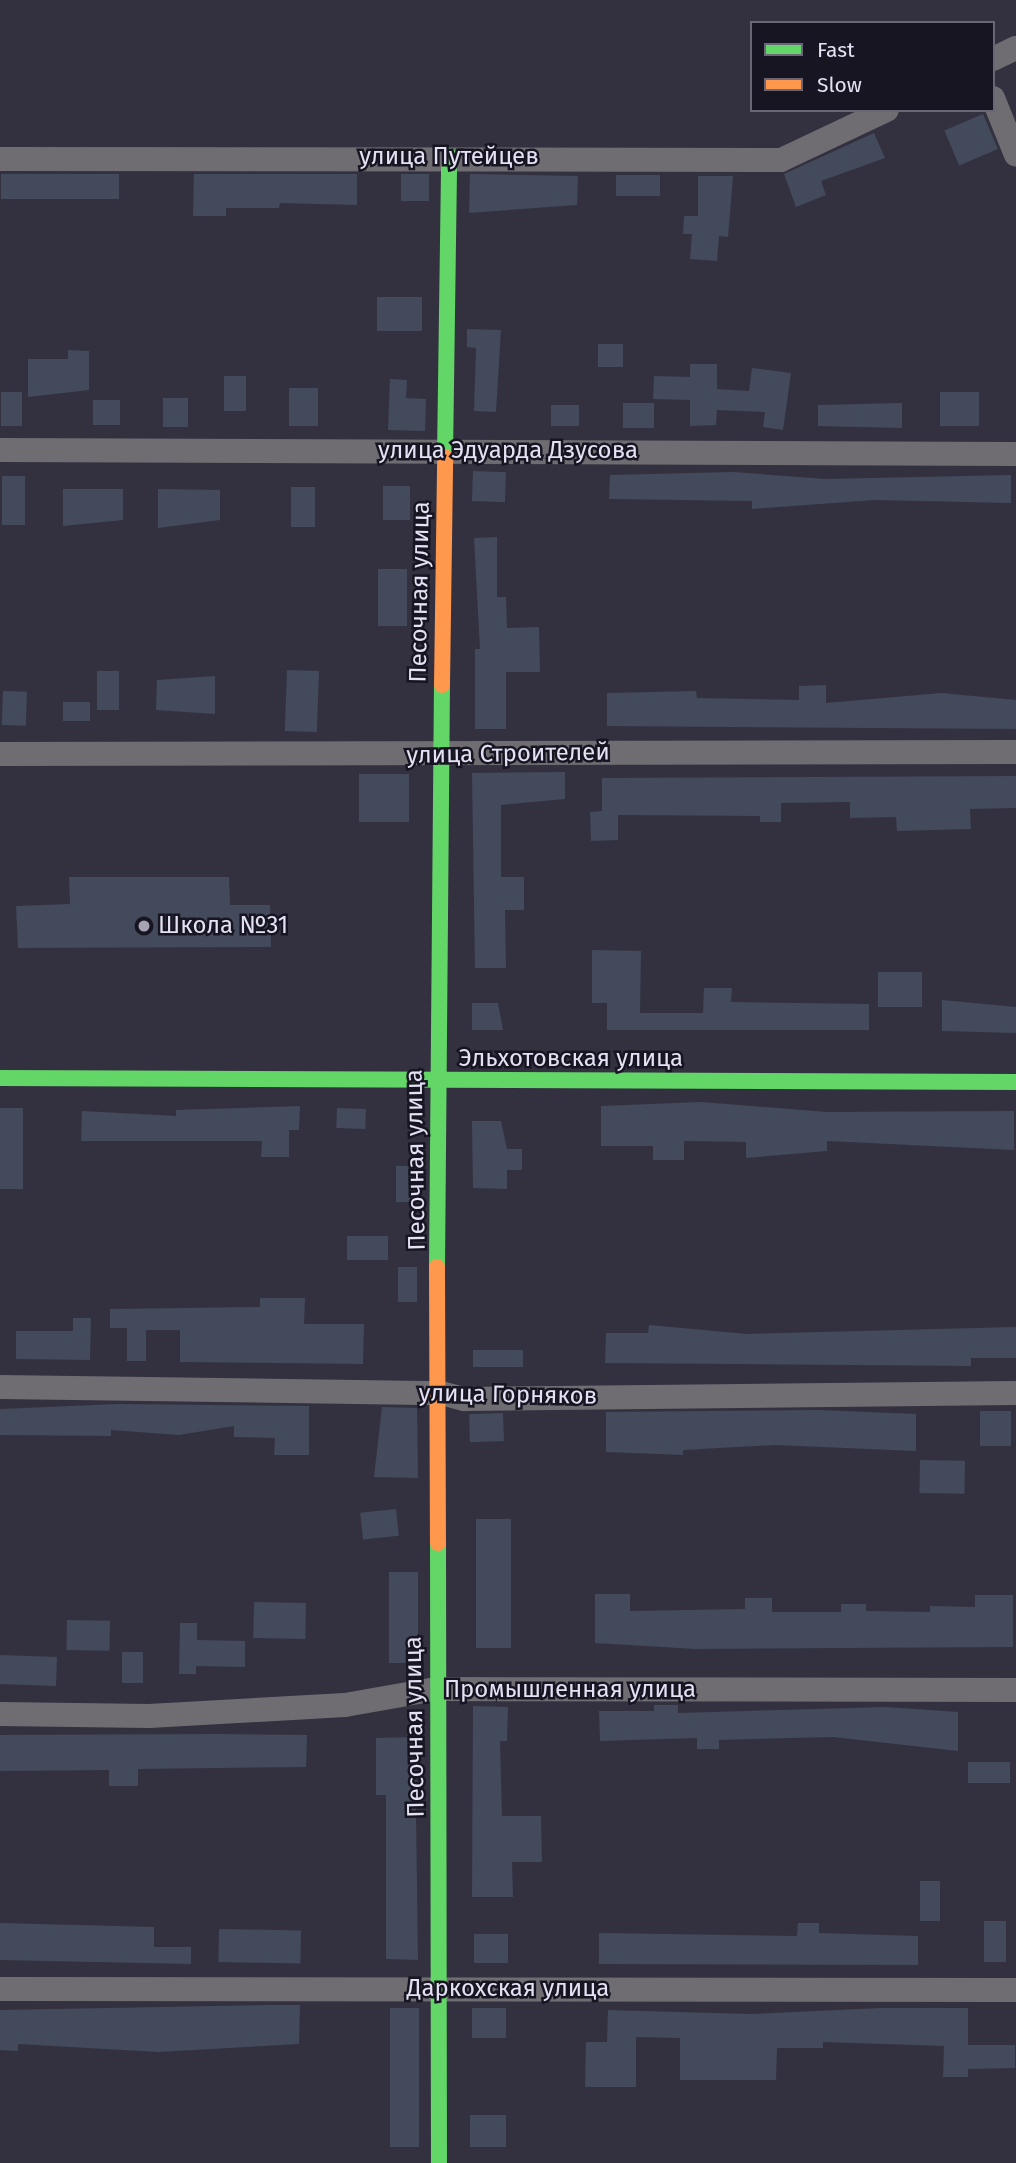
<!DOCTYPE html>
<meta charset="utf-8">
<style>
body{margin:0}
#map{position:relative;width:1016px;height:2163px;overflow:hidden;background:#333140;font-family:"Fira Sans",sans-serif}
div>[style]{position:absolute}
.building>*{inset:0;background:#434a5b;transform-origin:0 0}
.street>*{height:24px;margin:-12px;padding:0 12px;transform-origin:12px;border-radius:12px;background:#706d72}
.fast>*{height:16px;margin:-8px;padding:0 8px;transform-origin:8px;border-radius:8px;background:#63d668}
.slow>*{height:16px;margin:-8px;padding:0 8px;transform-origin:8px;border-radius:8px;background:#ff974d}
.dots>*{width:19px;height:19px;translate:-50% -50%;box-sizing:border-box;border:4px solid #171521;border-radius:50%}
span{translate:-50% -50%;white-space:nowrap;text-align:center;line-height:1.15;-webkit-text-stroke:5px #171521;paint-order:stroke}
.street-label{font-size:24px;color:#e3e1f3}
.poi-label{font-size:24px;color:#e3e1f3}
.left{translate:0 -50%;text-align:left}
.legend{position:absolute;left:750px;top:21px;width:245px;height:91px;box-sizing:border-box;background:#171521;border:2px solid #696775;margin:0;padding:9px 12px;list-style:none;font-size:21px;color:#e3e1f3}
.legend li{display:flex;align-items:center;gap:14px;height:35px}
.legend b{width:35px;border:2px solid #696775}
</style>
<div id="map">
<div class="building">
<i style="left:983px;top:114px;width:38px;height:42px;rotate:67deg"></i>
<i style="clip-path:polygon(874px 133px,885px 158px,821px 181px,826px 195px,796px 207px,784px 174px)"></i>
<i style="left:1px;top:174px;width:118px;height:25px"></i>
<i style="clip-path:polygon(194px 174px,357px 174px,357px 205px,280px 203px,279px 208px,226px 208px,226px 216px,193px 216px)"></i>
<i style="left:401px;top:174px;width:28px;height:27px"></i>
<i style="clip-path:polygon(470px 174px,578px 176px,577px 205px,469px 213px)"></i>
<i style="left:616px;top:175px;width:44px;height:21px"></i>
<i style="clip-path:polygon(698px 176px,733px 176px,728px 237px,719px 236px,717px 261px,690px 259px,692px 234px,683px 234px,684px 216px,698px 216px)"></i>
<i style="left:377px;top:297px;width:45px;height:34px"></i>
<i style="clip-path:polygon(467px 329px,501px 330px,496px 412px,474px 411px,476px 348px,467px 347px)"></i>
<i style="left:598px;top:344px;width:25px;height:23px"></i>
<i style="clip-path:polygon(68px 350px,89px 351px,89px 390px,28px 397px,28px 359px,68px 359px)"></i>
<i style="clip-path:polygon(690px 364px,717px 364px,717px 389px,749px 391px,752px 368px,791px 373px,783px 430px,763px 427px,765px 412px,717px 410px,716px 425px,690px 426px,690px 400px,653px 399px,654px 376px,690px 377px)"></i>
<i style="left:224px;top:376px;width:22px;height:35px"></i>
<i style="clip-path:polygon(390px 379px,407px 380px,406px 398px,426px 399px,425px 431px,388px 430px)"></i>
<i style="left:289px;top:388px;width:29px;height:38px"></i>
<i style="left:1px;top:392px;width:21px;height:34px"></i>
<i style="left:940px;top:392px;width:39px;height:34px"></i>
<i style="left:163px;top:398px;width:25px;height:29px"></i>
<i style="left:93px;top:400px;width:27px;height:25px"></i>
<i style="left:623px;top:403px;width:31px;height:25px"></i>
<i style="clip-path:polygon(902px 403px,902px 428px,818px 426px,818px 405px)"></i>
<i style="left:551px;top:405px;width:28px;height:21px"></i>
<i style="left:473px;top:471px;width:33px;height:30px;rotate:2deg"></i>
<i style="clip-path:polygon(733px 472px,825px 479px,1011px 475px,1011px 503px,875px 500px,752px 509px,752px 501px,609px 499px,610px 475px)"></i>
<i style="left:2px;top:476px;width:23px;height:49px"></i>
<i style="left:383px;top:486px;width:27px;height:34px"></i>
<i style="left:291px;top:487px;width:24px;height:40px"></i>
<i style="clip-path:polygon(63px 489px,123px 489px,123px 520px,63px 526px)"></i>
<i style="clip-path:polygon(158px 489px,220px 490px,220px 520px,158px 528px)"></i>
<i style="clip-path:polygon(497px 537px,497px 597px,506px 597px,507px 628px,539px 627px,540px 672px,506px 672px,506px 729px,475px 729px,475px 649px,480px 649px,474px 538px)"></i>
<i style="left:378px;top:569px;width:29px;height:57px"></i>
<i style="left:287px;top:670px;width:32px;height:61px;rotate:2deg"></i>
<i style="left:97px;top:671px;width:22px;height:39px"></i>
<i style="clip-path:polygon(215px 676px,215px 714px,156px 710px,157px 680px)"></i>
<i style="clip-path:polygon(826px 685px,826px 703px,941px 693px,1016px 700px,1016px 729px,607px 726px,607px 693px,696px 691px,697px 698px,799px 700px,799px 686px)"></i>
<i style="left:3px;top:691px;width:24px;height:34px;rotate:2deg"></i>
<i style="left:90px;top:702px;width:19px;height:27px;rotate:90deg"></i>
<i style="clip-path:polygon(565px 772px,565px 799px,501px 805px,501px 877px,524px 877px,524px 910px,505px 910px,506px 968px,475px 968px,472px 773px)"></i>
<i style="left:359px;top:774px;width:50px;height:48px"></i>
<i style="clip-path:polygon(1016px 776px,1016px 808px,970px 809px,971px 829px,897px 831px,896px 817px,850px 818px,850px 802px,781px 803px,781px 822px,760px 822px,760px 816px,618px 815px,618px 840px,591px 841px,590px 812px,602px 811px,602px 778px)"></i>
<i style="clip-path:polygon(69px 877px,229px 877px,230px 905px,270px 905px,271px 947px,18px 948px,16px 906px,70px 904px)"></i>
<i style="clip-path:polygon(592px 950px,641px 951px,640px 1013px,703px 1013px,704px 988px,732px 988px,731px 1002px,869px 1004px,869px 1030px,607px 1030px,607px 1003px,592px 1003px)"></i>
<i style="left:878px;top:972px;width:44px;height:35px"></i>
<i style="clip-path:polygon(942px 1000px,1016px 1007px,1016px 1033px,942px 1031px)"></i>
<i style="clip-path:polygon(472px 1003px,498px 1003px,503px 1030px,472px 1030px)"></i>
<i style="clip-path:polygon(701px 1102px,827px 1112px,1014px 1111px,1014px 1150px,827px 1141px,827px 1151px,746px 1158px,746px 1142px,684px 1141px,684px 1160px,653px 1160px,653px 1146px,601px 1146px,601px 1106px)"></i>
<i style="clip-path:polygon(300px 1106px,299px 1130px,289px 1130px,289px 1157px,261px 1157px,262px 1141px,81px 1141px,82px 1111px,176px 1116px,176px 1110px)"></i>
<i style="left:0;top:1108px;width:23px;height:81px"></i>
<i style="left:337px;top:1108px;width:29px;height:20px;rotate:2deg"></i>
<i style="clip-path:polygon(472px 1121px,501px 1121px,507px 1149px,522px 1149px,522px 1170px,507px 1170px,507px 1189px,473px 1188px)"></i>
<i style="left:396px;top:1166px;width:21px;height:36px"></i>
<i style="left:347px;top:1236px;width:41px;height:24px"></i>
<i style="left:398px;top:1267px;width:19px;height:35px"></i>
<i style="clip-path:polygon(260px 1298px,305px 1298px,304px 1324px,364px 1324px,363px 1364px,180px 1362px,180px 1330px,146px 1330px,146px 1361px,127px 1361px,127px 1328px,110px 1328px,110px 1309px,260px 1307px)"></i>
<i style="clip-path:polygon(73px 1318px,91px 1318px,90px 1360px,16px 1359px,16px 1331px,73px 1331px)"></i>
<i style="clip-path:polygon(649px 1325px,747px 1334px,1016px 1327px,1016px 1358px,971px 1358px,971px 1366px,605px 1363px,606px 1333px,648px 1333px)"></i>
<i style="left:473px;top:1350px;width:50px;height:17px"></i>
<i style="clip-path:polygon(119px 1404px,309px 1406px,309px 1455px,274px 1455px,275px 1438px,234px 1437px,234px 1426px,179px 1435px,111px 1430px,111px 1436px,0 1435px,0 1409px)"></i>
<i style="clip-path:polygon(382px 1407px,417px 1408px,418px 1478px,374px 1477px)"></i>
<i style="clip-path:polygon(819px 1410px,916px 1414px,916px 1451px,775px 1445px,683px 1450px,683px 1455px,606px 1452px,606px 1412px)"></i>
<i style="left:980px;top:1411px;width:31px;height:35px"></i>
<i style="left:503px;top:1413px;width:28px;height:34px;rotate:88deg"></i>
<i style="left:920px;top:1460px;width:45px;height:33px;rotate:1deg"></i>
<i style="left:396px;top:1509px;width:27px;height:36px;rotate:84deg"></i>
<i style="left:476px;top:1519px;width:35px;height:129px"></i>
<i style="left:389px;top:1572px;width:29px;height:91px"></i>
<i style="clip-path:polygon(595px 1594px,630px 1594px,630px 1611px,745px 1609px,745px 1598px,772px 1598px,772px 1612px,841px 1612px,841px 1604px,866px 1604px,866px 1611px,930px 1612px,930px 1606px,975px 1607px,975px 1595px,1013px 1595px,1013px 1647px,695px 1649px,595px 1643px)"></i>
<i style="left:254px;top:1602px;width:52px;height:36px;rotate:1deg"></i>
<i style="left:67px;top:1620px;width:43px;height:30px;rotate:1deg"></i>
<i style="clip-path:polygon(180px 1623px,197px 1623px,197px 1640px,245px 1641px,245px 1667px,196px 1666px,196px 1674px,179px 1674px)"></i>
<i style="left:122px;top:1652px;width:21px;height:31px"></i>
<i style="left:57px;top:1657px;width:29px;height:57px;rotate:92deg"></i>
<i style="clip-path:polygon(654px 1705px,678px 1705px,678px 1713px,886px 1707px,958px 1712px,958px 1751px,833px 1737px,719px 1740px,719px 1749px,697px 1749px,697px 1738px,600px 1741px,599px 1711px,654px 1711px)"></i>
<i style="clip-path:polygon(473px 1706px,508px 1707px,507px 1741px,500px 1741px,502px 1816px,541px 1816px,542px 1862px,512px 1862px,513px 1897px,472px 1897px)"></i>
<i style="clip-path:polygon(218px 1734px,307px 1735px,306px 1767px,138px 1769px,138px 1786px,109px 1786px,109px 1770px,0 1771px,0 1735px)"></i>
<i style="clip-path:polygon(415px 1737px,418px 1960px,386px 1959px,386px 1795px,376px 1795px,376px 1738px)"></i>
<i style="left:968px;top:1762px;width:42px;height:21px"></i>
<i style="left:920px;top:1881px;width:20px;height:40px"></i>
<i style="left:984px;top:1921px;width:22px;height:41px"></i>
<i style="clip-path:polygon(0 1923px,154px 1927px,154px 1947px,191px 1947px,191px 1964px,0 1960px)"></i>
<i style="clip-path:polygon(798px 1923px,819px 1923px,819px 1933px,918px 1936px,918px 1965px,599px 1964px,599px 1933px,797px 1936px)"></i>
<i style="left:219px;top:1929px;width:82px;height:33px;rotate:1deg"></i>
<i style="left:474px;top:1934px;width:34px;height:29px"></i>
<i style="clip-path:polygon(267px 2005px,300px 2005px,299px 2044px,158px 2052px,18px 2044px,18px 2051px,0 2050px,0 2010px)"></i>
<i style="left:390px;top:2008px;width:29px;height:139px"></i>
<i style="left:472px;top:2008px;width:34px;height:30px"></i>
<i style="clip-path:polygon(881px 2008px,968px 2008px,968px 2045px,1015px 2045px,1015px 2068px,968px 2069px,968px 2077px,943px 2077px,944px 2046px,823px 2042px,823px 2048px,777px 2048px,776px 2080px,680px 2080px,680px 2038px,636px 2037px,636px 2087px,585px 2087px,586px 2042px,607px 2042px,608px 2010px,751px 2014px)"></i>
<i style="left:470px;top:2115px;width:36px;height:32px"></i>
</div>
<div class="street">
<i style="left:993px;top:59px;width:25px;rotate:-26deg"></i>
<i style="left:993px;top:98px;width:61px;rotate:68deg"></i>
<i style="left:0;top:159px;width:781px;rotate:0.07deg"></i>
<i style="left:781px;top:160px;width:117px;rotate:-25.3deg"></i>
<i style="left:0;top:450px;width:1016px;rotate:0.23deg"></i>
<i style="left:0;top:754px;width:1016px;rotate:-0.11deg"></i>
<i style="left:0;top:1387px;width:441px;rotate:0.8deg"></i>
<i style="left:441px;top:1393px;width:24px;rotate:15deg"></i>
<i style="left:464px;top:1399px;width:552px;rotate:-0.62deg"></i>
<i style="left:0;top:1714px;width:149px;rotate:0.8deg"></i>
<i style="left:149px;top:1716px;width:196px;rotate:-3.2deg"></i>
<i style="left:345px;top:1705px;width:92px;rotate:-10deg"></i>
<i style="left:436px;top:1689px;width:580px;rotate:0.1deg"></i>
<i style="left:0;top:1989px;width:1016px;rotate:0.06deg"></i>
</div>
<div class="fast">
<i style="left:445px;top:457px;width:301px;rotate:-89.2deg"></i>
<i style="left:0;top:1078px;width:1016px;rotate:0.23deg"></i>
<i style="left:437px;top:1267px;width:582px;rotate:-89.51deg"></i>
<i style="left:438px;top:1543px;width:620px;rotate:89.91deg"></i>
</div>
<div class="slow">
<i style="left:442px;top:685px;width:228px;rotate:-89.2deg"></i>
<i style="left:437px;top:1267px;width:276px;rotate:89.8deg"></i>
</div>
<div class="dots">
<i style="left:144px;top:926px;background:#a5a3b4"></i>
</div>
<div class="street-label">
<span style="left:449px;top:157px">улица Путейцев</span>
<span style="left:508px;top:451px">улица Эдуарда Дзусова</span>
<span style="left:420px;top:592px;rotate:-89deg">Песочная улица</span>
<span style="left:508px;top:754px;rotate:-1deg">улица Строителей</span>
<span style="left:571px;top:1059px">Эльхотовская улица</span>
<span style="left:416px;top:1160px;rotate:-91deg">Песочная улица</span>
<span style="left:508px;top:1395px;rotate:1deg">улица Горняков</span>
<span style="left:570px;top:1690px">Промышленная улица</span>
<span style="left:415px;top:1727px;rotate:-91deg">Песочная улица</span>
<span style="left:508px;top:1989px">Даркохская улица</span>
</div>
<div class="poi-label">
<span class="left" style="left:158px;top:926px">Школа №31</span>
</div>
<ul class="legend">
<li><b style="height:9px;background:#63d668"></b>Fast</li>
<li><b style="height:9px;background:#ff974d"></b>Slow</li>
</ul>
</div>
